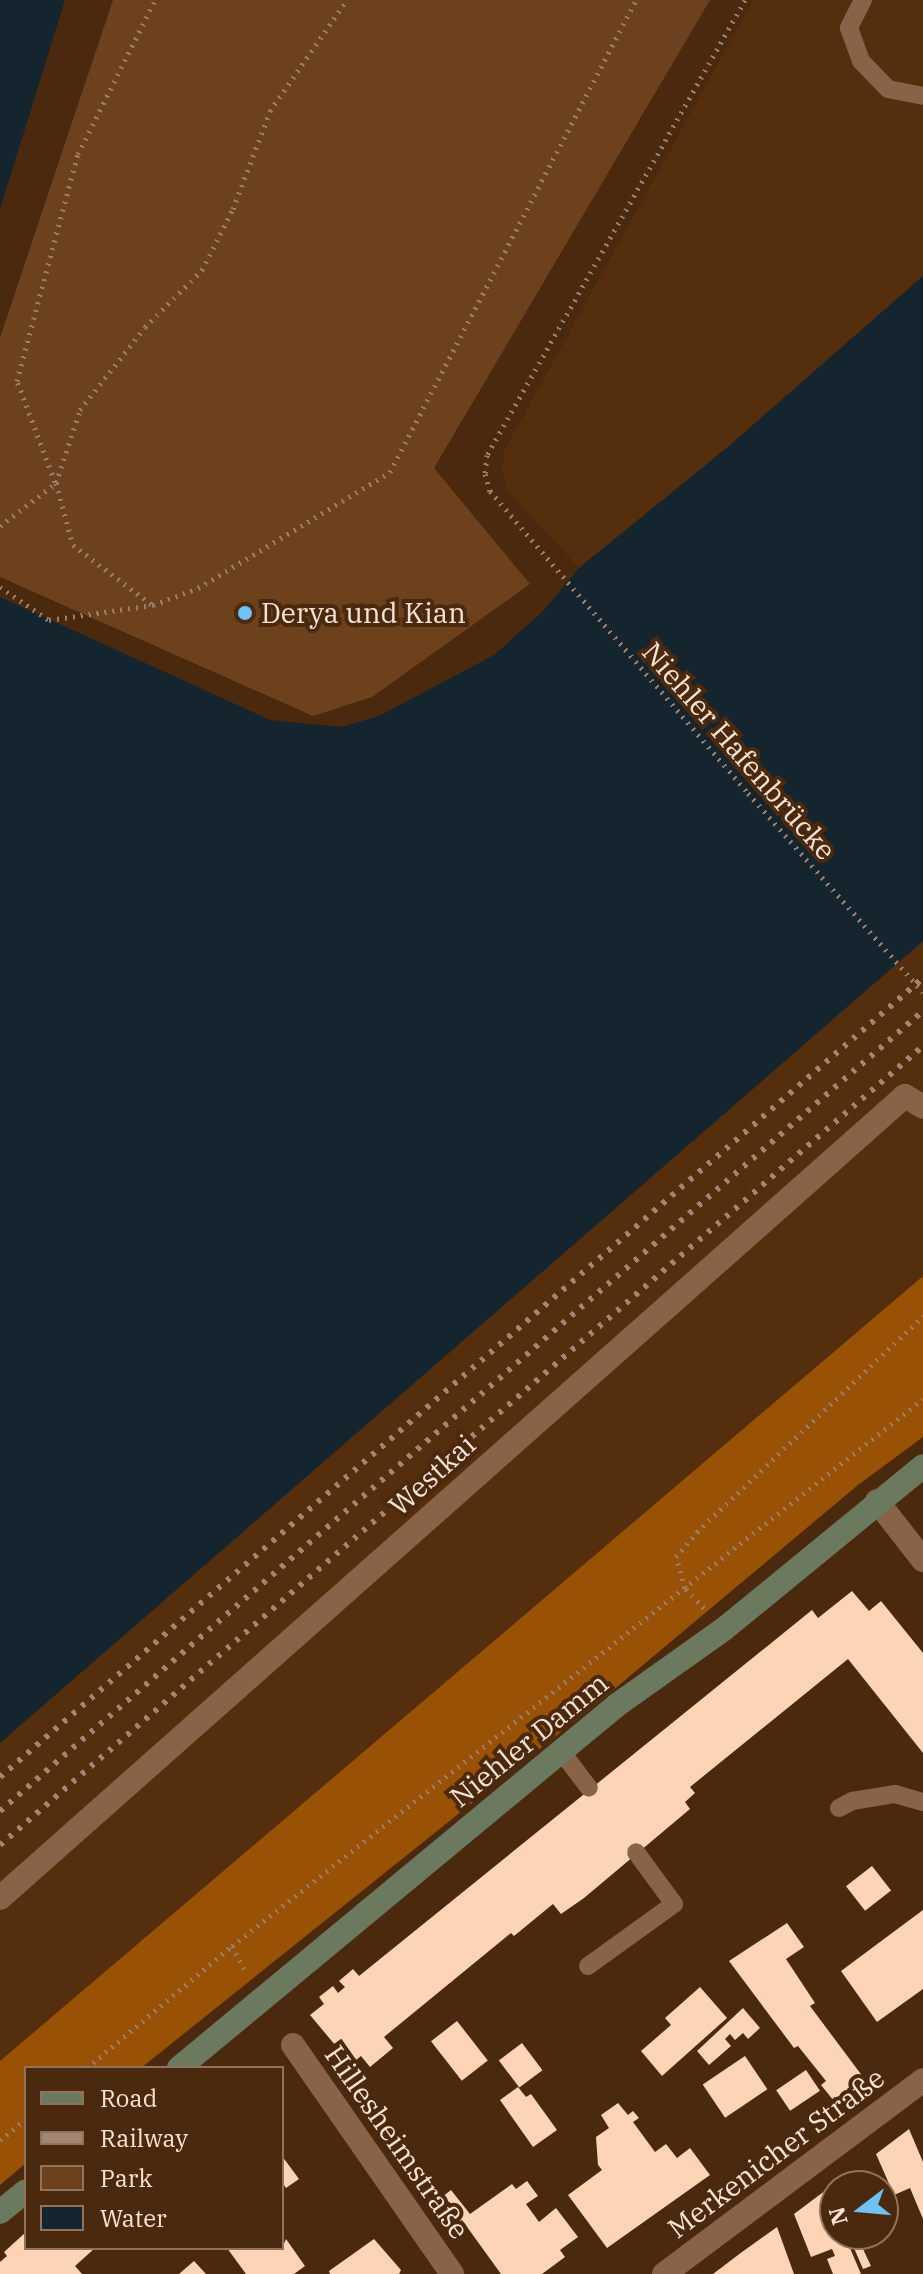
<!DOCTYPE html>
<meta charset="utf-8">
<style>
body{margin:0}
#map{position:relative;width:923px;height:2274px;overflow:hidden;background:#4a290e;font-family:"IBM Plex Serif",serif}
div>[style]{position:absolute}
.built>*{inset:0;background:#552e0d}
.green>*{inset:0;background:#6e411d}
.forest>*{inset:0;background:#995105}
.water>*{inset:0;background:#142530}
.building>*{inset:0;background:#fed4b7;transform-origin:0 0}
.path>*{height:5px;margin-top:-2.5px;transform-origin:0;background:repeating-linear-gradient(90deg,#9a7e68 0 2px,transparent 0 8px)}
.lane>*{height:18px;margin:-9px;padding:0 9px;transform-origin:9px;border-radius:9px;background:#896348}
.street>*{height:24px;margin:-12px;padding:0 12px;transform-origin:12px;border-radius:12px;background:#896348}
.secondary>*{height:24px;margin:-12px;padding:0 12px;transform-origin:12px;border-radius:12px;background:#6b795f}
.rail>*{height:6px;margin-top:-3px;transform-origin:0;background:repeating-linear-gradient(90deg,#a28671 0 4px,transparent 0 12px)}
.dots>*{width:22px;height:22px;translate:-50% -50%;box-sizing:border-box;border:4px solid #4a290e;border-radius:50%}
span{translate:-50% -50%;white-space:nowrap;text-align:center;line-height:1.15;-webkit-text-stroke:8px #4a290e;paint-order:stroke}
.poi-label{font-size:28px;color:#f9e3d4}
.left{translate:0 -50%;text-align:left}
.street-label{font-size:28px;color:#f9e3d4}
.legend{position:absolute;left:24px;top:2066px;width:260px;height:184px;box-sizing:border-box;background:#4a290e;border:2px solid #90735d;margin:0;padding:10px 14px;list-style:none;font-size:24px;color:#f9e3d4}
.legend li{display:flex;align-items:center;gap:16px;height:40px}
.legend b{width:40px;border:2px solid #90735d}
.north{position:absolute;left:819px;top:2170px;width:80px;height:80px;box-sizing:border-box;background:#4a290e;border:2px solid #90735d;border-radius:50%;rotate:254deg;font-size:22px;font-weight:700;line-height:32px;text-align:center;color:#f9e3d4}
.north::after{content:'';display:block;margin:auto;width:28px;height:36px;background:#6fc2f4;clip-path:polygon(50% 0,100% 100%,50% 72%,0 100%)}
</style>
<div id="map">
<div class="built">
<i style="clip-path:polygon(753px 0,923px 0,923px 276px,729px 446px,579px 568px,508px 492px,502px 468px,505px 449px)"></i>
<i style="clip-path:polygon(923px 941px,923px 1276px,0 2061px,0 1743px)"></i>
</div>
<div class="green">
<i style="clip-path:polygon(113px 0,710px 0,434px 468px,530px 584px,372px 697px,313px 716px,0 577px,0 338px)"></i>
</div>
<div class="forest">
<i style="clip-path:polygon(923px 1276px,923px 1437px,858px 1485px,612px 1691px,141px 2068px,26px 2068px,26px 2163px,0 2185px,0 2061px)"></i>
</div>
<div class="water">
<i style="clip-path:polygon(0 0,65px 0,0 209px)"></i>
<i style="clip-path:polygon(923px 276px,923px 941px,0 1743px,0 597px,270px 720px,341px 727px,379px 716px,494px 655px,543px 611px,579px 568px,729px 446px)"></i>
</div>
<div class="building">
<i style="clip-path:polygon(852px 1591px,869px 1611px,881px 1601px,923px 1653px,923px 1753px,848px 1659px,690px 1787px,695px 1793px,685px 1802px,690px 1809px,584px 1898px,561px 1914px,553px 1904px,514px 1936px,511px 1933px,384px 2037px,393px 2048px,370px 2067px,361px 2056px,351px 2064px,310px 2015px,324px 2004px,319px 1997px,333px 1986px,338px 1993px,345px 1987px,339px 1981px,353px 1969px,359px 1976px,812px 1610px,818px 1618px)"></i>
<i style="left:872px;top:1866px;width:31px;height:33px;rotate:52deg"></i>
<i style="clip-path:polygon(923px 1910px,923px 1989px,877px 2022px,841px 1971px)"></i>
<i style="clip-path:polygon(787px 1923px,804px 1947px,786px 1959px,815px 2003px,810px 2006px,869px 2085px,838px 2106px,821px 2085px,826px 2081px,798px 2046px,794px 2048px,729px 1961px)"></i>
<i style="clip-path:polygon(700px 1987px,727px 2018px,662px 2076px,641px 2051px,671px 2025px,665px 2018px)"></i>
<i style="clip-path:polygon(743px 2008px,760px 2028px,748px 2039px,743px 2033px,735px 2040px,730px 2034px,725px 2039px,731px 2046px,709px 2065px,697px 2051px)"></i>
<i style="left:457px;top:2021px;width:50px;height:33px;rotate:52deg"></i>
<i style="left:522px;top:2043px;width:34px;height:29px;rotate:53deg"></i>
<i style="left:745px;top:2056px;width:40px;height:51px;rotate:56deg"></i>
<i style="left:806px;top:2070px;width:25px;height:36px;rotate:56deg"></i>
<i style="clip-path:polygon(518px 2087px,526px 2097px,531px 2094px,557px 2130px,533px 2147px,500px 2100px)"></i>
<i style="clip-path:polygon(618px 2103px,628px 2115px,633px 2111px,639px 2118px,633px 2122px,655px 2152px,666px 2144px,677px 2158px,690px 2148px,710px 2175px,607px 2248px,568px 2195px,602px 2170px,598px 2165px,596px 2137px,609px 2128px,601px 2115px)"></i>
<i style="clip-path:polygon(909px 2129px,923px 2162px,923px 2219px,910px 2188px,894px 2195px,876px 2154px)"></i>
<i style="clip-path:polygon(282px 2156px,299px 2179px,286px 2188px,282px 2182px)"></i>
<i style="clip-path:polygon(866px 2175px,871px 2186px,840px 2186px)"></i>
<i style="clip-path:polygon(527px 2181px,538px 2196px,526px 2204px,539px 2222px,556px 2208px,578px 2237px,560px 2250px,565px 2257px,542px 2274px,501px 2274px,462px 2220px,450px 2228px,433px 2204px,451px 2190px,470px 2214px,512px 2184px,516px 2189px)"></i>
<i style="clip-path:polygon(826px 2190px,835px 2212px,835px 2234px,844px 2234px,861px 2274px,833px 2274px,827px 2259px,835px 2256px,832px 2249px,811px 2257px,794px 2214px)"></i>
<i style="clip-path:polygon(777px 2227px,794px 2274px,713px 2274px,742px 2252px)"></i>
<i style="clip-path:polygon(26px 2232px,26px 2248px,95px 2248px,75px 2266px,82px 2274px,0 2274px,0 2262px,7px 2256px,4px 2252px)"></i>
<i style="clip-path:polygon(848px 2234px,871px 2234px,875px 2244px,863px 2249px,871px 2266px,863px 2269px)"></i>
<i style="clip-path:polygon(286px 2239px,305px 2266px,294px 2274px,246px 2274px,227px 2248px,282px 2248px)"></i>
<i style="clip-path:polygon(374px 2239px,401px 2270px,399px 2274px,330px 2274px,329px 2271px)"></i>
<i style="clip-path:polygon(194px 2261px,206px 2274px,179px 2274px)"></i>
</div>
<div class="path">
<i style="left:745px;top:0;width:523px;rotate:119.55deg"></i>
<i style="left:487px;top:455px;width:19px;rotate:96deg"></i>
<i style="left:485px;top:474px;width:18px;rotate:74deg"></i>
<i style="left:490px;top:491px;width:397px;rotate:49.5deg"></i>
<i style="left:748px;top:793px;width:265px;rotate:48.7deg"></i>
<i style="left:55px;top:482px;width:108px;rotate:-110.6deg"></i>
<i style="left:17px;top:381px;width:235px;rotate:-75deg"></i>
<i style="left:78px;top:154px;width:172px;rotate:-63.4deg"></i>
<i style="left:56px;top:483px;width:77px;rotate:-71.8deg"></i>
<i style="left:80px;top:410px;width:105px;rotate:-51.9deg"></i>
<i style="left:145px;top:327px;width:81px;rotate:-45deg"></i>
<i style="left:202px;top:270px;width:68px;rotate:-63.1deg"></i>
<i style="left:233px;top:209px;width:105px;rotate:-69.3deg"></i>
<i style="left:270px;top:111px;width:135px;rotate:-55.3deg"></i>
<i style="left:0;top:526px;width:71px;rotate:-37.5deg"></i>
<i style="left:56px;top:483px;width:64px;rotate:74.7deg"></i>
<i style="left:73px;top:545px;width:99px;rotate:37.2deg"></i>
<i style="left:0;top:587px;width:59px;rotate:34deg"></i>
<i style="left:49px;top:620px;width:105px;rotate:-8.2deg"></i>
<i style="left:153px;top:605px;width:48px;rotate:-20.7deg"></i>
<i style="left:198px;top:588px;width:224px;rotate:-31.1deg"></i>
<i style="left:390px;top:472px;width:532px;rotate:-62.47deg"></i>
<i style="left:704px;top:1608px;width:28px;rotate:-134deg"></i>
<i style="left:685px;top:1588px;width:32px;rotate:-106deg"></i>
<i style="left:676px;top:1557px;width:33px;rotate:-50deg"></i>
<i style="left:697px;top:1532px;width:313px;rotate:-43.7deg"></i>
<i style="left:232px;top:1946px;width:32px;rotate:62deg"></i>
<i style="left:87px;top:2068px;width:189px;rotate:-40.1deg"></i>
<i style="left:232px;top:1946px;width:881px;rotate:-38.37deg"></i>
<i style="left:0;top:2140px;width:33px;rotate:-39deg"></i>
</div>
<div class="lane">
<i style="left:863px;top:0;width:31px;rotate:117deg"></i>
<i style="left:849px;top:28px;width:35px;rotate:70deg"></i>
<i style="left:861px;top:61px;width:39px;rotate:46deg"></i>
<i style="left:888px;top:89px;width:36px;rotate:11deg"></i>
<i style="left:561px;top:1751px;width:46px;rotate:52.9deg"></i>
<i style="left:839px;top:1808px;width:15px;rotate:-28deg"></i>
<i style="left:852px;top:1801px;width:44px;rotate:-9.2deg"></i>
<i style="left:895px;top:1794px;width:29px;rotate:16deg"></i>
<i style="left:588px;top:1966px;width:106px;rotate:-35.8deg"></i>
<i style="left:674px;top:1904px;width:64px;rotate:-126.2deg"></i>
</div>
<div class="street">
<i style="left:877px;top:1501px;width:75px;rotate:52.1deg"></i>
<i style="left:0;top:1898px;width:1209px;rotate:-41.55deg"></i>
<i style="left:905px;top:1096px;width:21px;rotate:31deg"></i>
<i style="left:293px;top:2045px;width:279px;rotate:55.2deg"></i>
<i style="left:664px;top:2274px;width:324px;rotate:-36.8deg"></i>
</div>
<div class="secondary">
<i style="left:179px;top:2068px;width:569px;rotate:-39.65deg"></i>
<i style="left:617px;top:1705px;width:131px;rotate:-35.4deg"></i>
<i style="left:724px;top:1629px;width:257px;rotate:-39.3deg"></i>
<i style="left:0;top:2212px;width:33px;rotate:-39deg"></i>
</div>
<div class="rail">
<i style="left:0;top:1777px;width:1221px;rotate:-40.88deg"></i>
<i style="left:0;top:1811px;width:1221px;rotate:-40.92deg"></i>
<i style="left:0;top:1845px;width:1221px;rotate:-40.88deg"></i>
</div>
<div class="dots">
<i style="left:245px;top:613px;background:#6fc2f4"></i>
</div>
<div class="poi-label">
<span class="left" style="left:261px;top:613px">Derya und Kian</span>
</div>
<div class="street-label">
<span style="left:739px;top:751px;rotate:49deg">Niehler Hafenbrücke</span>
<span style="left:432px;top:1475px;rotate:-42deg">Westkai</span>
<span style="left:529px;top:1740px;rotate:-39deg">Niehler Damm</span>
<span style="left:397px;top:2142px;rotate:55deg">Hillesheimstraße</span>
<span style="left:776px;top:2153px;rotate:-37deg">Merkenicher Straße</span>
</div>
<ul class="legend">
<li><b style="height:10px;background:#6b795f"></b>Road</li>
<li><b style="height:10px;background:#a28671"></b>Railway</li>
<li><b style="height:22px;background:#6e411d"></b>Park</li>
<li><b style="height:22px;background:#142530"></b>Water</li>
</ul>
<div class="north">N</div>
</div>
